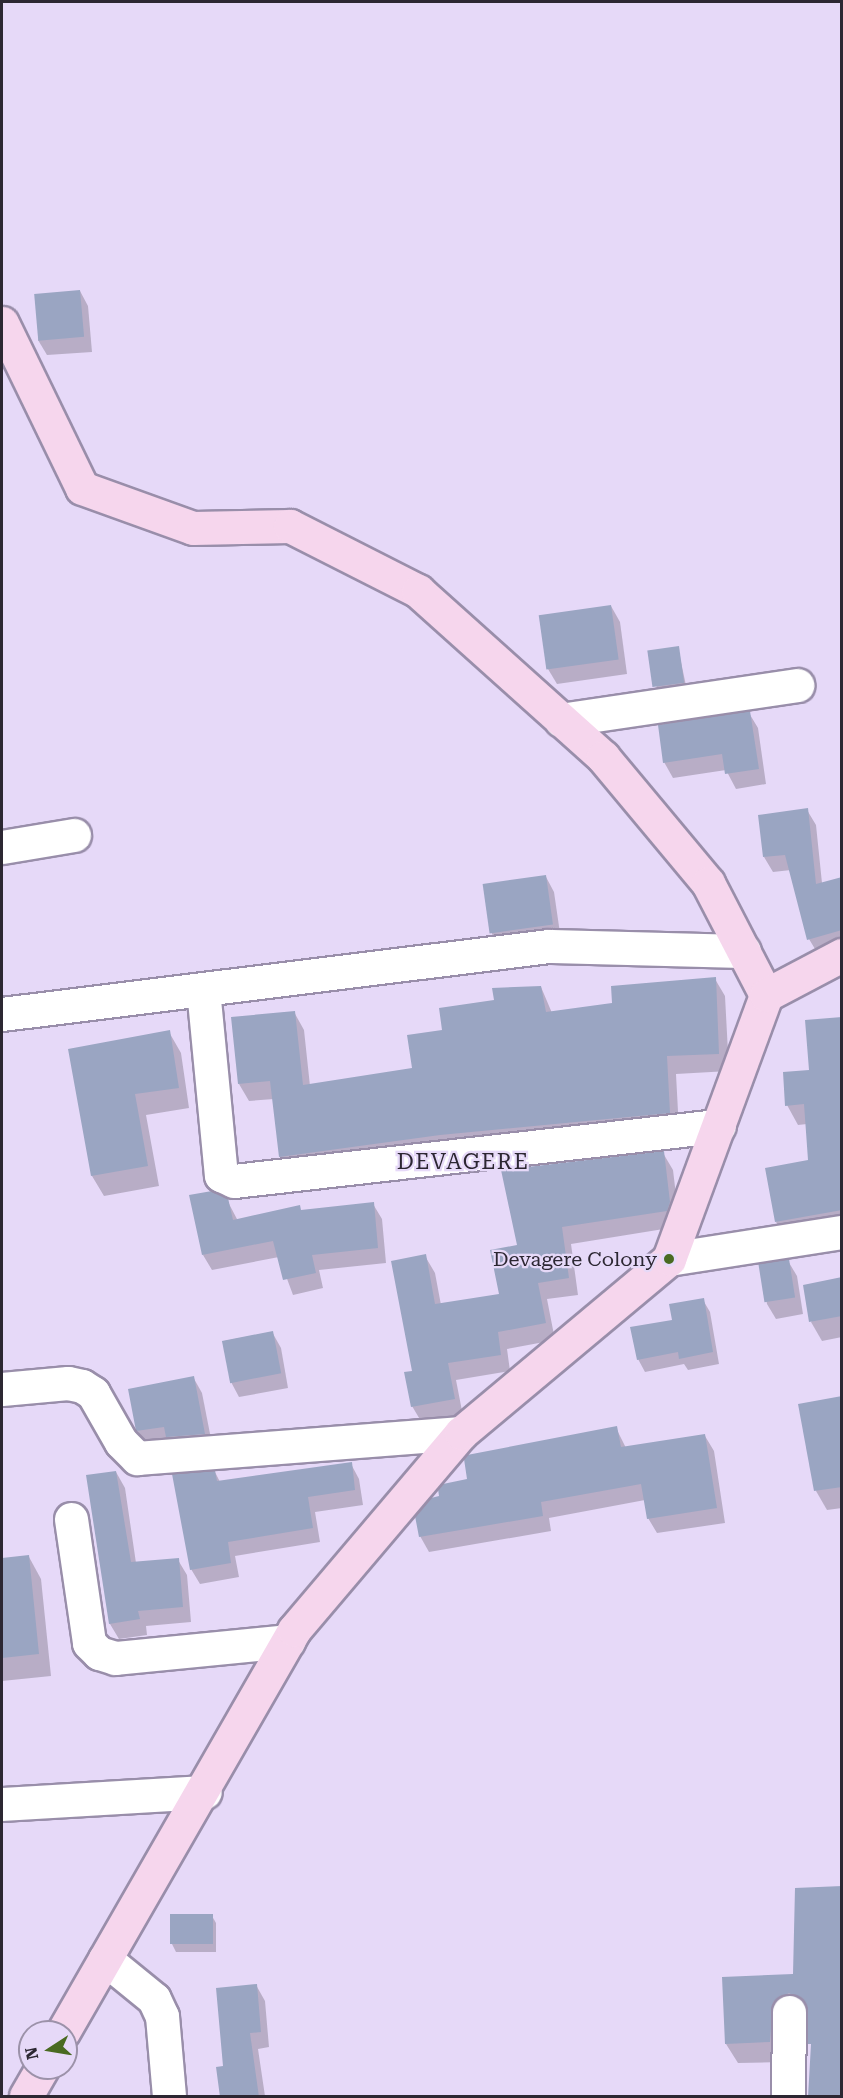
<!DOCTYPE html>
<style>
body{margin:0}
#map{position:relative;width:843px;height:2098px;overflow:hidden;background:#e6d9f8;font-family:"Roboto Serif",serif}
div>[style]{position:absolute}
.shadow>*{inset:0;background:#0003;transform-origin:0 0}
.building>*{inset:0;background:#9aa5c2;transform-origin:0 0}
.roads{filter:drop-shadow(2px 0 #998eaa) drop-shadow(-2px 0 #998eaa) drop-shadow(0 2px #998eaa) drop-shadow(0 -2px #998eaa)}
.street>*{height:33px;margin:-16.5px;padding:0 16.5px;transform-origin:16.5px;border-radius:16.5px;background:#fff}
.secondary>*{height:33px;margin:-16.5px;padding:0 16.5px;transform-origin:16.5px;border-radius:16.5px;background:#f6d6ed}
.dots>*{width:16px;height:16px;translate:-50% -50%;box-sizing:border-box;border:3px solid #e6d9f8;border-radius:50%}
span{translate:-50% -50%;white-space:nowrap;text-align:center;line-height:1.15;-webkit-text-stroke:4.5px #e6d9f8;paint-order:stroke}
.poi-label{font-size:20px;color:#2c2732}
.right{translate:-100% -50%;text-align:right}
.quarter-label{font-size:22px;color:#2c2732;letter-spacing:1.5px}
.frame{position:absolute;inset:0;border:3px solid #2c2732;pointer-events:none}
.north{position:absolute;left:18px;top:2020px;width:60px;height:60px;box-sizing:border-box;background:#e6d9f8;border:2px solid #9c92a9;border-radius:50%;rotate:258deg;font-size:16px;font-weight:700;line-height:24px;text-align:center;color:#2c2732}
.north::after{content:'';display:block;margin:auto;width:21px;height:27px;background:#496a21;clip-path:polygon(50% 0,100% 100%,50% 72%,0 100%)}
</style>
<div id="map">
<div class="shadow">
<i style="clip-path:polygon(80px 291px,88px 306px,92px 352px,47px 355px,38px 340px)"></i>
<i style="clip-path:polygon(611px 606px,620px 622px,627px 674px,557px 684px,548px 669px,540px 617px)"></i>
<i style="left:678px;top:648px;width:43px;height:29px;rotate:78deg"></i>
<i style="clip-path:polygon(749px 713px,758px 728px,766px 784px,736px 789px,726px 770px,673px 778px,664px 762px)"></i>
<i style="clip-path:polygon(807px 810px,816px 825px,822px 883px,842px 884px,842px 948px,818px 954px,809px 939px,791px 870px,773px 872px,764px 857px)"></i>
<i style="clip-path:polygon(546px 877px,554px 892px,561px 940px,501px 949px,492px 934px,485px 886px)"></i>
<i style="clip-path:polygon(715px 979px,725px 996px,729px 1071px,676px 1074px,679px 1130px,290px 1174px,280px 1157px,274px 1099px,249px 1101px,239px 1084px,294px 1012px,304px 1030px,310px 1086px,414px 1069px,443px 1031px,495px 1002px,541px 987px,552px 1013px,614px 1004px)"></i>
<i style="clip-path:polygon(842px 1018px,842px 1232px,788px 1241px,776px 1222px,810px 1161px,807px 1124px,798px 1125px,787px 1105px)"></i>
<i style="clip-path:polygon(169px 1032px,181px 1053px,189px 1108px,146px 1115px,159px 1186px,104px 1196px,92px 1176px,69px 1050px)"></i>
<i style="clip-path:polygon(663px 1153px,673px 1170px,679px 1220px,676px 1227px,571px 1244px,578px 1295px,547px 1299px,555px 1340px,507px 1349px,510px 1371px,456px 1380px,463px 1416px,422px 1423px,412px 1406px,425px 1256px,435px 1273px,441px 1305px,501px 1295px,519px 1246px)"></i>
<i style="clip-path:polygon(227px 1200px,238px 1221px,373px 1204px,382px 1219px,386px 1263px,319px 1270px,323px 1288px,293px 1295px,279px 1257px,212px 1270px,203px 1255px)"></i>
<i style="clip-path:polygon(788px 1261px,797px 1276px,803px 1314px,776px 1319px,767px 1304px,760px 1265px)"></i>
<i style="clip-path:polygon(842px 1279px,842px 1337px,822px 1341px,811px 1322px)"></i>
<i style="clip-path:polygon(703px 1300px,710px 1312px,719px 1364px,688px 1370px,684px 1364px,645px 1372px,638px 1359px)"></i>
<i style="clip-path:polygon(272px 1332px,281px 1348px,288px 1388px,239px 1397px,231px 1382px,224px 1341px)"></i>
<i style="clip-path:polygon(193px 1377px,202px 1393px,213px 1449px,146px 1445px,137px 1430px)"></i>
<i style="clip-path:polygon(842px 1397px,842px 1508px,827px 1510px,816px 1491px)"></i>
<i style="clip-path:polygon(616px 1428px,626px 1448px,705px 1436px,714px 1451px,725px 1523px,657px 1533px,648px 1518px,645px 1500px,549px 1518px,551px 1531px,429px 1552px,420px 1536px,441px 1497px,469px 1480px)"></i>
<i style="clip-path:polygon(351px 1464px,359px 1479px,363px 1505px,315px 1512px,320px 1542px,235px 1556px,239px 1577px,200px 1584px,191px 1569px,215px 1472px,220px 1482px)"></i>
<i style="clip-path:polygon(116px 1472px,125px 1488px,136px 1563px,178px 1560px,187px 1575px,191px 1622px,146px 1626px,147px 1635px,119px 1639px,110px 1624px)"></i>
<i style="clip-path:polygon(29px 1557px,41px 1579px,51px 1676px,2px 1681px,2px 1559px)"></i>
<i style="clip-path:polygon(842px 1888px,813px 2050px,808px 2015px,801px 2013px,781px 2062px,738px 2063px,726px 2044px,794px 1976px)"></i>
<i style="clip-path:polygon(212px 1916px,216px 1923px,216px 1952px,176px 1952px,172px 1944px)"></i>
<i style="clip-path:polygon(256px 1985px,265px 2001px,269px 2047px,258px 2049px,265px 2096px,221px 2096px,225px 2067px)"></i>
</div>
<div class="building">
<i style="left:80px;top:290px;width:47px;height:46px;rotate:85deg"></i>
<i style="left:611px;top:605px;width:55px;height:73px;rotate:82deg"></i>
<i style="left:679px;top:646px;width:37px;height:32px;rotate:82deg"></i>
<i style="clip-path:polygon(750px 711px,759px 769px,725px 774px,722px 754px,663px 763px,658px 725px)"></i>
<i style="clip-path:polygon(808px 808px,816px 884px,842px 877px,842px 930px,807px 940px,785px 855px,763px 857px,758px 815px)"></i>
<i style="left:546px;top:875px;width:50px;height:64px;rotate:82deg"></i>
<i style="clip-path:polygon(716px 977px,719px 1054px,667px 1056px,670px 1113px,440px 1135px,279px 1157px,270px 1081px,238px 1084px,231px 1017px,295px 1011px,303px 1085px,412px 1068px,407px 1035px,442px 1030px,439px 1008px,494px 1000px,492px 988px,541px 986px,546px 1012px,612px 1003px,611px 986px)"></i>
<i style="clip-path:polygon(842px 1017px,842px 1210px,775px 1222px,765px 1168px,808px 1160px,804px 1104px,785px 1106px,783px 1072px,809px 1070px,805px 1020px)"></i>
<i style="clip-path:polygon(170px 1030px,179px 1088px,135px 1094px,148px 1166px,91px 1176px,68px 1049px)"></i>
<i style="clip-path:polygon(664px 1151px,670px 1202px,667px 1211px,562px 1227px,569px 1278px,538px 1283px,546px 1323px,498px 1332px,501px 1355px,448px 1363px,455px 1399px,411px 1407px,404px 1372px,412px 1371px,391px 1261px,426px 1254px,435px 1304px,499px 1294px,490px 1250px,517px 1245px,501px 1170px)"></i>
<i style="clip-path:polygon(212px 1191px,228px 1198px,233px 1220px,300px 1205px,301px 1210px,374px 1202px,378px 1248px,312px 1255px,316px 1273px,283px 1280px,273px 1241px,202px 1255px,189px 1195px)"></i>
<i style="left:789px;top:1259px;width:39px;height:31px;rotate:81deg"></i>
<i style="clip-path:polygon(842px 1277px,842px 1316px,809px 1322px,803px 1285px)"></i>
<i style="clip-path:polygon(704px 1298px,713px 1352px,679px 1359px,678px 1352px,637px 1360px,630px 1327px,672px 1320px,669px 1304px)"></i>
<i style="left:273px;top:1331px;width:43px;height:52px;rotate:79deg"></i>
<i style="clip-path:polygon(194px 1376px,205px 1434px,166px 1437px,164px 1427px,136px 1431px,128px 1389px)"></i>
<i style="clip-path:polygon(842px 1396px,842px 1487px,814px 1491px,798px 1404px)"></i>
<i style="clip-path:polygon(617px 1426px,621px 1447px,705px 1434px,717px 1508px,647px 1519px,641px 1484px,541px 1502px,543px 1516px,419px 1537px,415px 1516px,431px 1498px,439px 1496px,438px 1489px,443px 1484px,467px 1479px,464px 1459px,467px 1455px)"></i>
<i style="clip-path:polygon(352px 1462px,355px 1490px,308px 1497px,313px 1528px,228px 1542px,231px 1563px,190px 1570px,172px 1474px,215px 1471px,217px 1481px)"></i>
<i style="clip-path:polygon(116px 1471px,131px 1562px,179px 1558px,183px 1607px,138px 1611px,140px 1619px,109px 1624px,86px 1475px)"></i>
<i style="clip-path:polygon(29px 1555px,39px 1654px,2px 1658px,2px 1558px)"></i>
<i style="clip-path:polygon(842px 1886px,842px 2097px,808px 2097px,811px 2044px,807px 2044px,805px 2002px,789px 1993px,773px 2002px,770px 2042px,725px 2044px,722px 1977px,793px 1974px,795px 1888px)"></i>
<i style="left:170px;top:1914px;width:43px;height:30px"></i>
<i style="clip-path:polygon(257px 1984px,261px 2032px,250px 2033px,259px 2097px,220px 2097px,216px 2067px,223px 2066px,216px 1988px)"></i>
</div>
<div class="roads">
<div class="street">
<i style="left:561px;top:720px;width:239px;rotate:-8.4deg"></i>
<i style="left:2px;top:847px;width:73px;rotate:-9.5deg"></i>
<i style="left:203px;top:989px;width:187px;rotate:84.5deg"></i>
<i style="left:221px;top:1175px;width:14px;rotate:25deg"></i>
<i style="left:234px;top:1181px;width:488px;rotate:-6.5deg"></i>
<i style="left:2px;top:1014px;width:551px;rotate:-7.09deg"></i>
<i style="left:549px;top:946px;width:195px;rotate:1.5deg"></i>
<i style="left:669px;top:1259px;width:175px;rotate:-8.9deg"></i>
<i style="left:2px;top:1389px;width:66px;rotate:-5.2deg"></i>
<i style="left:68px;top:1383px;width:14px;rotate:12deg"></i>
<i style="left:82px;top:1386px;width:13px;rotate:32deg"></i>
<i style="left:93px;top:1393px;width:56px;rotate:60.3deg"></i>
<i style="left:121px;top:1442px;width:23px;rotate:45deg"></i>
<i style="left:137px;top:1458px;width:325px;rotate:-4.4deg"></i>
<i style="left:71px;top:1519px;width:125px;rotate:81.7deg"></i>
<i style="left:89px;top:1643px;width:14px;rotate:45deg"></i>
<i style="left:99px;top:1653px;width:17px;rotate:17deg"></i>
<i style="left:115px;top:1658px;width:174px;rotate:-5.6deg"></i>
<i style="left:2px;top:1804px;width:203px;rotate:-3.4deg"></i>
<i style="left:105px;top:1959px;width:63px;rotate:39.2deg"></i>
<i style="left:154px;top:1999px;width:19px;rotate:65deg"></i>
<i style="left:162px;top:2016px;width:80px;rotate:85deg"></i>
<i style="left:788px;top:2096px;width:84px;rotate:-89.3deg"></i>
</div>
<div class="secondary">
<i style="left:2px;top:323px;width:183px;rotate:64.1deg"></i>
<i style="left:82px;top:488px;width:118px;rotate:19.8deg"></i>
<i style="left:193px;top:528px;width:97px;rotate:-1.2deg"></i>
<i style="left:290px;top:526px;width:144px;rotate:26.9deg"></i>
<i style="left:418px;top:591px;width:249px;rotate:41.9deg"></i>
<i style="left:603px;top:757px;width:164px;rotate:50.2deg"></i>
<i style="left:708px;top:883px;width:126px;rotate:62.6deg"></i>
<i style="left:63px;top:2032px;width:464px;rotate:-60.1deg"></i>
<i style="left:294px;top:1630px;width:258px;rotate:-49.7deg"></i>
<i style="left:461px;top:1433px;width:271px;rotate:-39.9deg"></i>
<i style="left:669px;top:1259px;width:281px;rotate:-69.8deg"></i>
<i style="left:766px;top:995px;width:86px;rotate:-27.8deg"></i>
<i style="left:26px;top:2096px;width:32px;rotate:-60deg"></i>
</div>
</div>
<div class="dots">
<i style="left:669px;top:1259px;background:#496a21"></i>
</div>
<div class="poi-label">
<span class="right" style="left:657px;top:1259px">Devagere Colony</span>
</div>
<div class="quarter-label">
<span style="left:463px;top:1162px">DEVAGERE</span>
</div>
<div class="frame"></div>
<div class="north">N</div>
</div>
